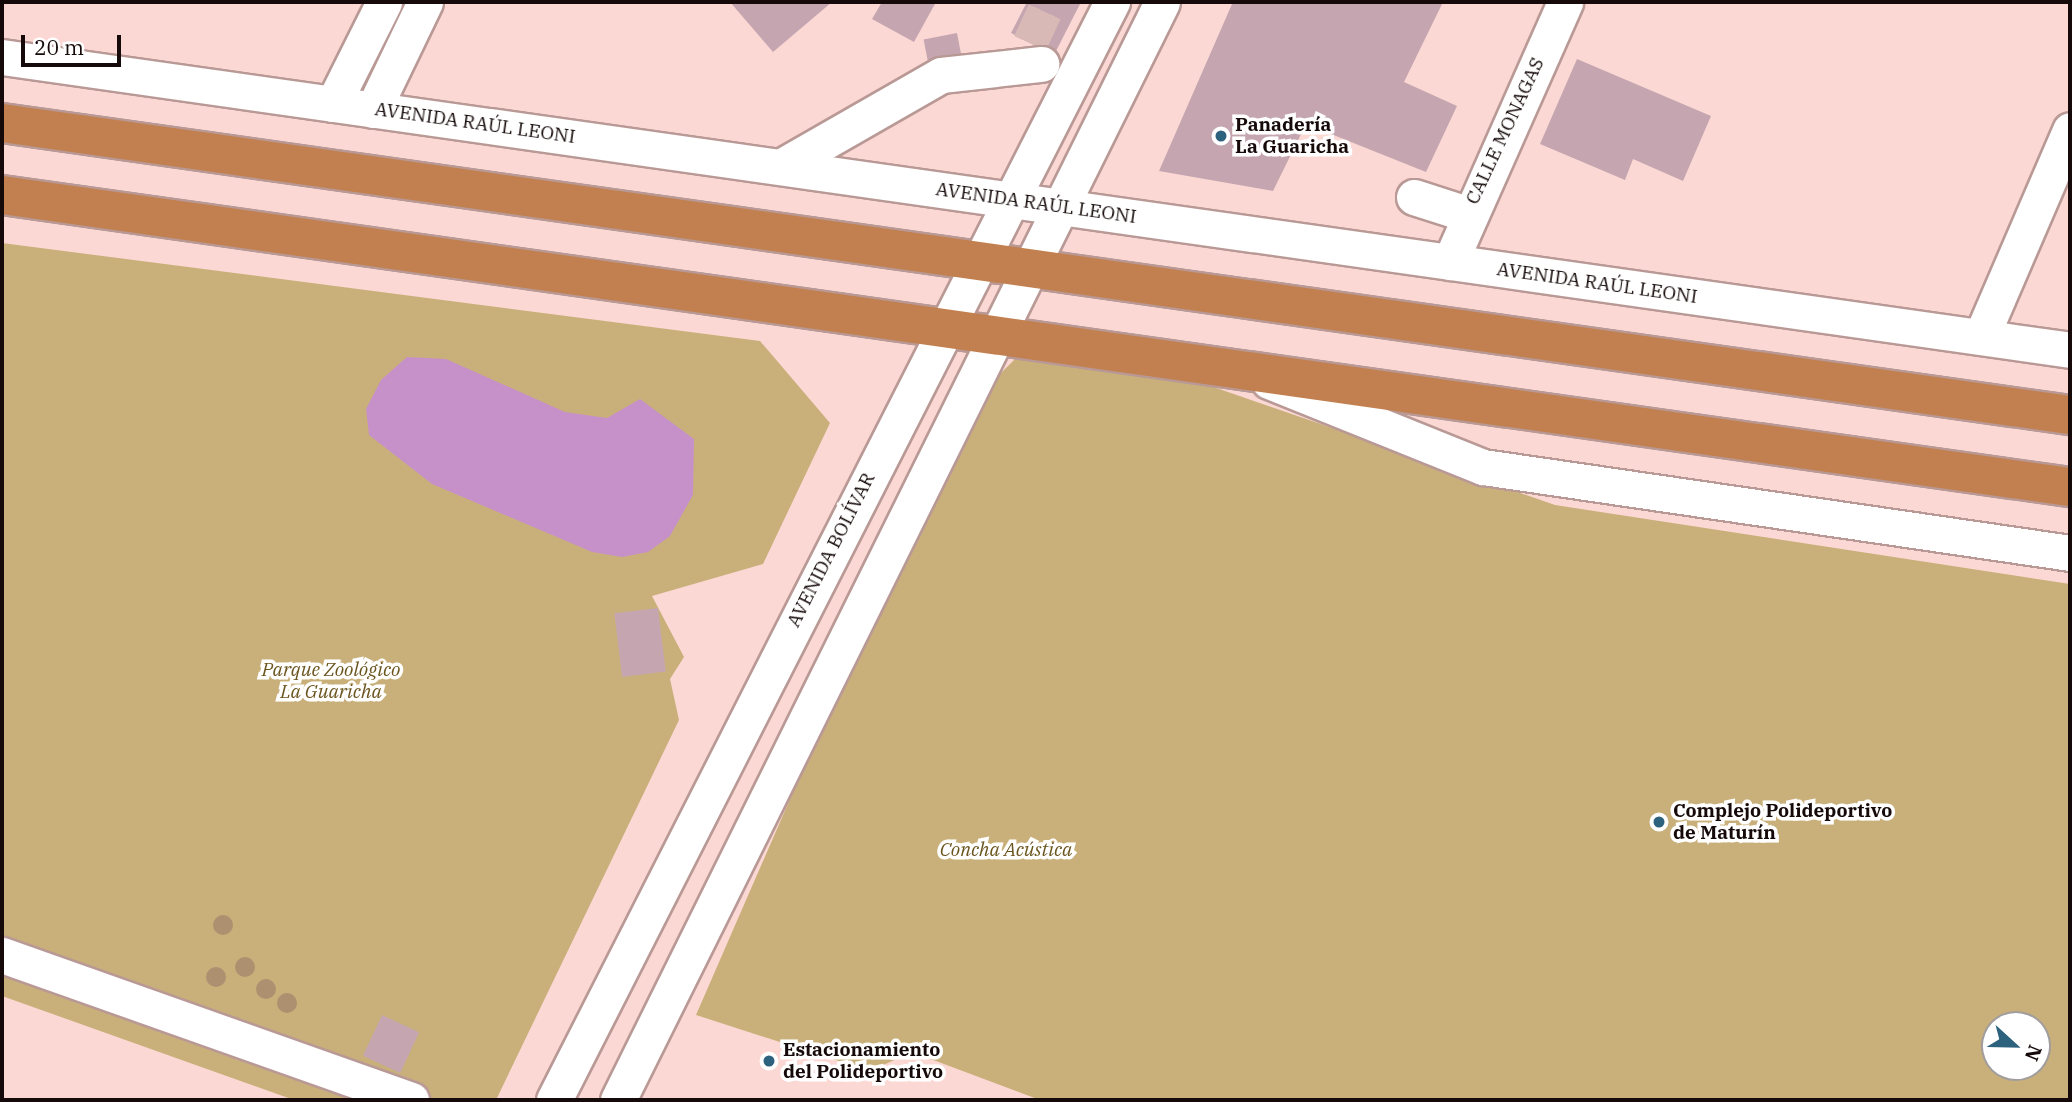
<!DOCTYPE html>
<meta charset="utf-8">
<style>
body{margin:0}
#map{position:relative;width:2072px;height:1102px;overflow:hidden;background:#fbd8d4;font-family:"IBM Plex Serif",serif}
div>[style]{position:absolute}
.green>*{inset:0;background:#c9b07a}
.water>*{inset:0;background:#c691c9}
.building>*{inset:0;background:#c5a6b0;transform-origin:0 0}
.minor-tunnel>*{height:35px;margin-top:-17.5px;transform-origin:0;background:repeating-linear-gradient(90deg,#d8b9b6 0 35px,transparent 0 53px)}
.roads{filter:drop-shadow(2px 0 #b99995) drop-shadow(-2px 0 #b99995) drop-shadow(0 2px #b99995) drop-shadow(0 -2px #b99995)}
.minor>*{height:35px;margin:-17.5px;padding:0 17.5px;transform-origin:17.5px;border-radius:17.5px;background:#fff}
.highway>*{height:38px;margin:-19px;padding:0 19px;transform-origin:19px;border-radius:19px;background:#c28050}
.trees>*{width:20px;height:20px;margin:-10px;border-radius:50%;background:#ac9070}
.dots>*{width:19px;height:19px;translate:-50% -50%;box-sizing:border-box;border:4px solid #fff;border-radius:50%}
span{translate:-50% -50%;white-space:nowrap;text-align:center;line-height:1.15;-webkit-text-stroke:7px #fff;paint-order:stroke}
.street-label{font-size:19px;color:#150a09}
.poi-label{font-size:19px;color:#150a09;font-weight:700}
.left{translate:0 -50%;text-align:left}
.park-label{font-size:19px;color:#6b551e;font-style:italic}
.frame{position:absolute;inset:0;border:4px solid #150a09;pointer-events:none}
.north{position:absolute;left:1981px;top:1011px;width:70px;height:70px;box-sizing:border-box;background:#fff;border:2px solid #a19d9d;border-radius:50%;rotate:112deg;font-size:19px;font-weight:700;line-height:28px;text-align:center;color:#150a09}
.north::after{content:'';display:block;margin:auto;width:24px;height:32px;background:#2d627e;clip-path:polygon(50% 0,100% 100%,50% 72%,0 100%)}
.scale{position:absolute;left:21px;top:35px;width:100px;height:32px;box-sizing:border-box;border:4px solid #150a09;border-top:0;padding-left:9px;font-size:21px;line-height:24px;white-space:nowrap;color:#150a09;-webkit-text-stroke:5px #fff;paint-order:stroke}
</style>
<div id="map">
<div class="green">
<i style="clip-path:polygon(2px 243px,760px 341px,830px 423px,763px 564px,652px 596px,684px 657px,670px 679px,679px 720px,496px 1100px,294px 1100px,2px 996px)"></i>
<i style="clip-path:polygon(evenodd,1052px 352px,1179px 375px,1555px 505px,2070px 584px,2070px 1100px,1040px 1100px,912px 1052px,870px 1071px,696px 1015px,834px 698px,988px 386px,1015px 359px,1052px 352px,1995px 1025px,2037px 1025px,2037px 1067px,1995px 1067px,1995px 1025px)"></i>
</div>
<div class="water">
<i style="clip-path:polygon(407px 357px,446px 359px,565px 412px,607px 418px,640px 399px,694px 439px,693px 495px,670px 536px,648px 552px,622px 557px,592px 552px,432px 484px,369px 435px,366px 409px,381px 380px)"></i>
</div>
<div class="building">
<i style="clip-path:polygon(730px 2px,832px 2px,773px 52px)"></i>
<i style="clip-path:polygon(882px 2px,936px 2px,914px 42px,872px 19px)"></i>
<i style="clip-path:polygon(1027px 2px,1080px 4px,1054px 55px,1011px 33px)"></i>
<i style="clip-path:polygon(1227px 2px,1443px 2px,1404px 82px,1457px 106px,1426px 172px,1306px 124px,1273px 191px,1159px 171px,1232px 4px)"></i>
<i style="left:957px;top:33px;width:32px;height:34px;rotate:79deg"></i>
<i style="clip-path:polygon(1577px 59px,1711px 116px,1683px 181px,1633px 159px,1625px 180px,1540px 144px)"></i>
<i style="left:658px;top:608px;width:64px;height:44px;rotate:83deg"></i>
<i style="left:382px;top:1015px;width:41px;height:45px;rotate:25deg"></i>
</div>
<div class="minor-tunnel">
<i style="left:1030px;top:43px;width:45px;rotate:-65.1deg"></i>
</div>
<div class="roads">
<div class="minor">
<i style="left:2px;top:57px;width:2089px;rotate:8.06deg"></i>
<i style="left:333px;top:104px;width:114px;rotate:-63.4deg"></i>
<i style="left:373px;top:110px;width:120px;rotate:-64.3deg"></i>
<i style="left:784px;top:165px;width:181px;rotate:-29.8deg"></i>
<i style="left:941px;top:75px;width:101px;rotate:-6.3deg"></i>
<i style="left:1414px;top:197px;width:56px;rotate:17.8deg"></i>
<i style="left:1450px;top:262px;width:284px;rotate:-66.1deg"></i>
<i style="left:1981px;top:337px;width:225px;rotate:-66.7deg"></i>
<i style="left:1269px;top:381px;width:231px;rotate:21.9deg"></i>
<i style="left:1483px;top:467px;width:593px;rotate:8.33deg"></i>
<i style="left:2px;top:955px;width:434px;rotate:19.5deg"></i>
<i style="left:554px;top:1100px;width:1232px;rotate:-63.06deg"></i>
<i style="left:618px;top:1100px;width:1225px;rotate:-63.64deg"></i>
</div>
<div class="highway">
<i style="left:2px;top:123px;width:2089px;rotate:8.04deg"></i>
<i style="left:2px;top:195px;width:2089px;rotate:8.04deg"></i>
</div>
</div>
<div class="trees">
<i style="left:223px;top:925px"></i>
<i style="left:245px;top:967px"></i>
<i style="left:216px;top:977px"></i>
<i style="left:266px;top:989px"></i>
<i style="left:287px;top:1003px"></i>
</div>
<div class="dots">
<i style="left:1221px;top:136px;background:#2d627e"></i>
<i style="left:1659px;top:822px;background:#2d627e"></i>
<i style="left:769px;top:1061px;background:#2d627e"></i>
</div>
<div class="street-label">
<span style="left:475px;top:123px;rotate:8deg">AVENIDA RAÚL LEONI</span>
<span style="left:1505px;top:131px;rotate:-65deg">CALLE MONAGAS</span>
<span style="left:1036px;top:203px;rotate:8deg">AVENIDA RAÚL LEONI</span>
<span style="left:1597px;top:283px;rotate:8deg">AVENIDA RAÚL LEONI</span>
<span style="left:831px;top:550px;rotate:-63deg">AVENIDA BOLÍVAR</span>
</div>
<div class="poi-label">
<span class="left" style="left:1235px;top:136px">Panadería<br>La Guaricha</span>
<span class="left" style="left:1673px;top:822px">Complejo Polideportivo<br>de Maturín</span>
<span class="left" style="left:783px;top:1061px">Estacionamiento<br>del Polideportivo</span>
</div>
<div class="park-label">
<span style="left:331px;top:681px">Parque Zoológico<br>La Guaricha</span>
<span style="left:1006px;top:850px">Concha Acústica</span>
</div>
<div class="frame"></div>
<div class="north">N</div>
<div class="scale">20 m</div>
</div>
